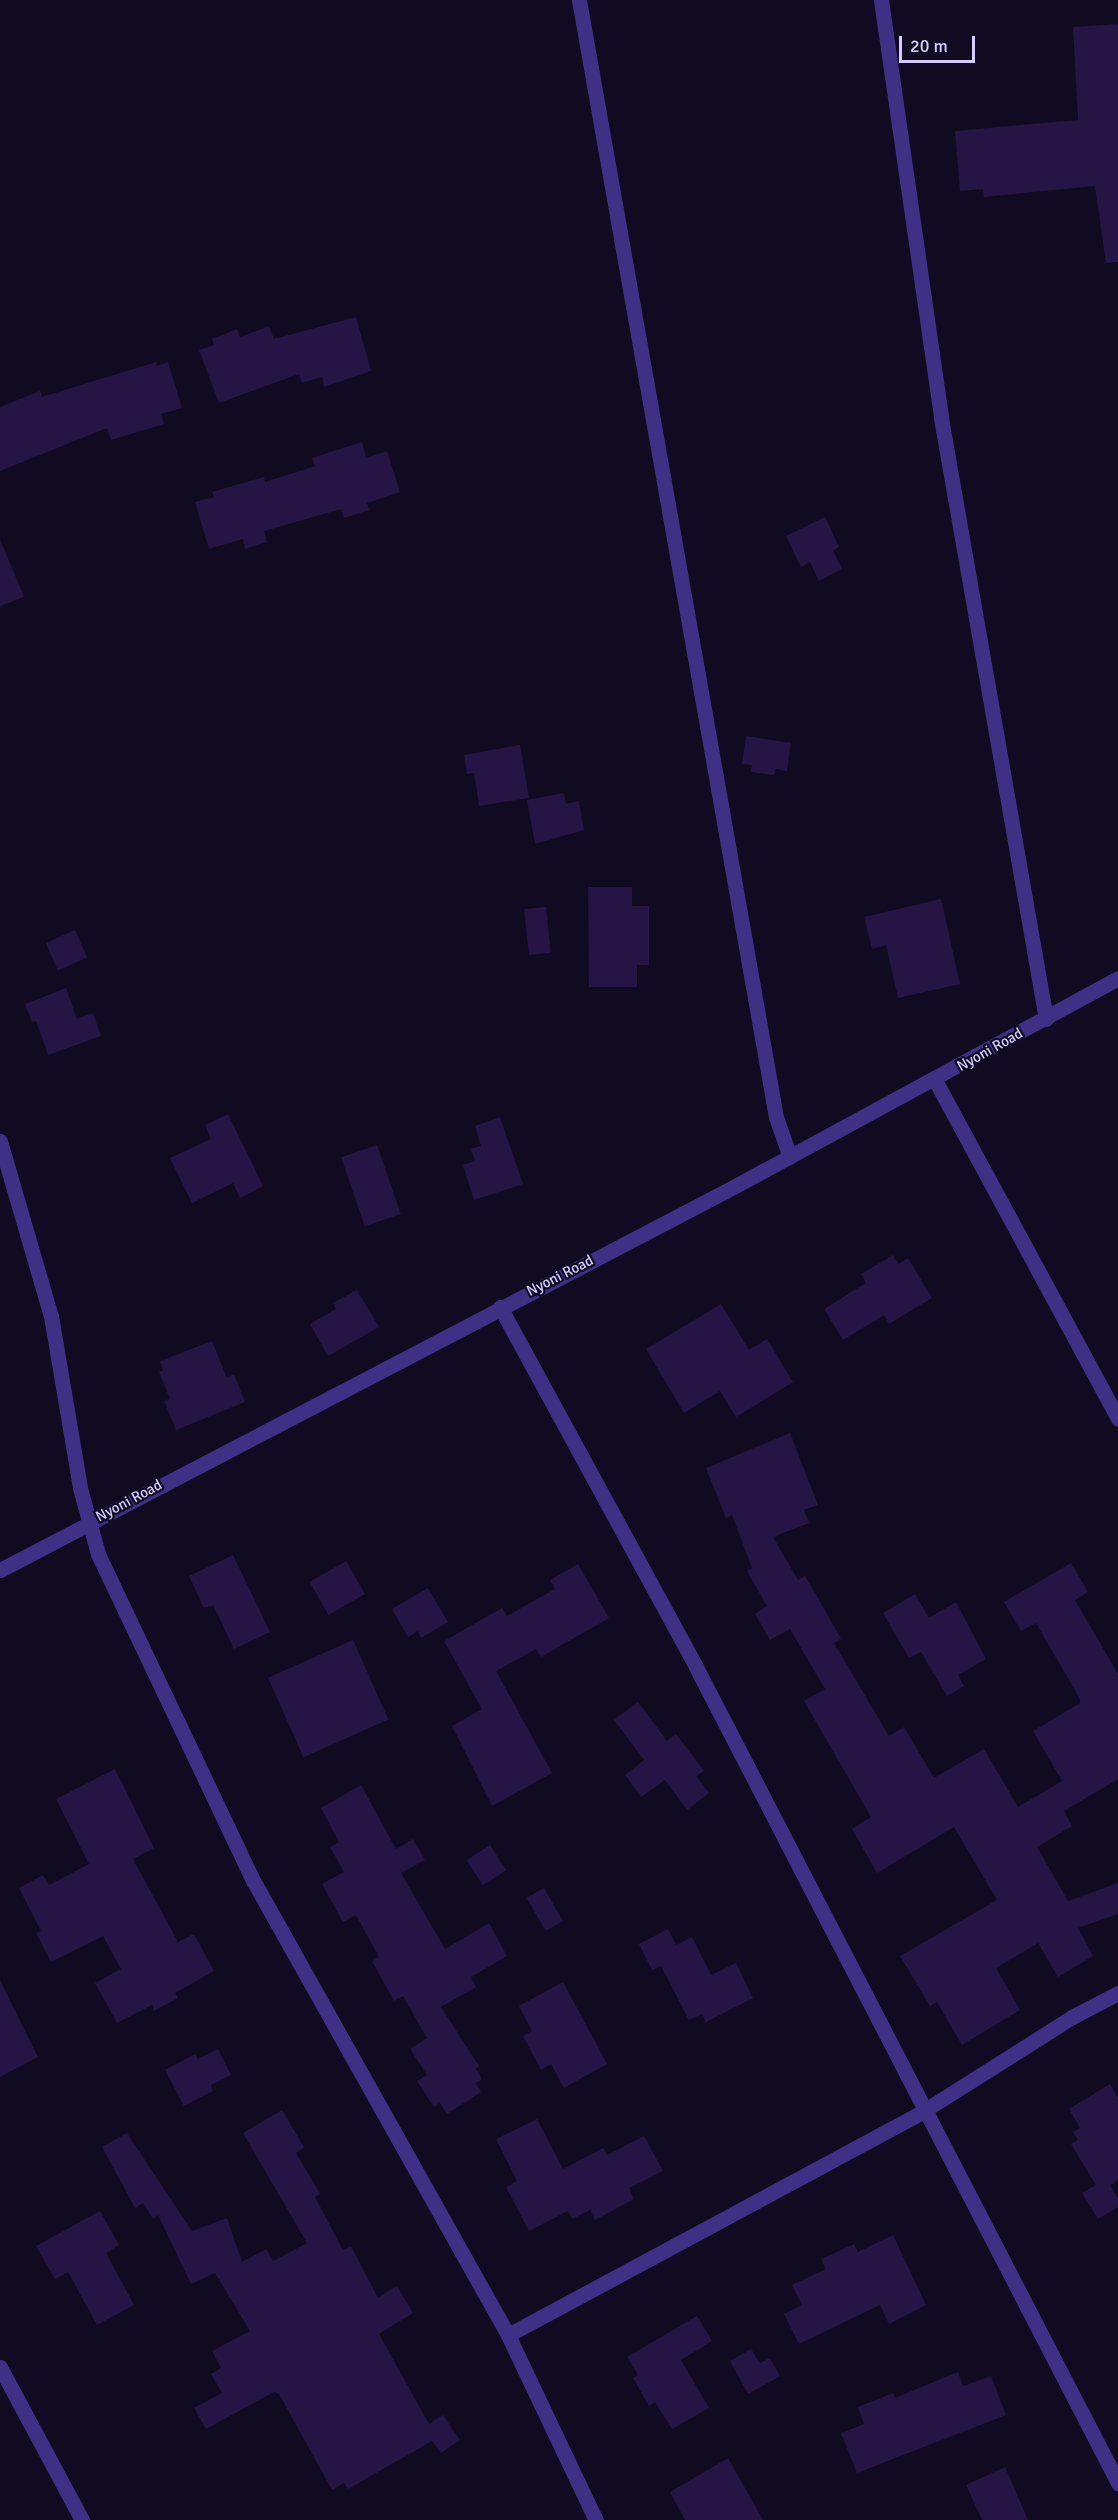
<!DOCTYPE html>
<style>
body{margin:0}
#map{position:relative;width:1118px;height:2520px;overflow:hidden;background:#110b21;font-family:Signika,sans-serif}
div>[style]{position:absolute}
.building>*{inset:0;background:#241544;transform-origin:0 0}
.minor>*{height:15px;margin:-7.5px;padding:0 7.5px;transform-origin:7.5px;border-radius:7.5px;background:#3e3185}
span{translate:-50% -50%;white-space:nowrap;text-align:center;line-height:1.15;-webkit-text-stroke:4.5px #110b21;paint-order:stroke}
.street-label{font-size:15px;color:#d7cbff}
.scale{position:absolute;left:899px;top:36px;width:76px;height:27px;box-sizing:border-box;border:3px solid #d7cbff;border-top:0;padding-left:8px;font-size:18px;line-height:21px;white-space:nowrap;color:#d7cbff;-webkit-text-stroke:4px #110b21;paint-order:stroke}
</style>
<div id="map">
<div class="building">
<i style="clip-path:polygon(1118px 24px,1118px 262px,1106px 263px,1095px 186px,984px 197px,983px 189px,960px 191px,955px 131px,1078px 120px,1073px 27px)"></i>
<i style="clip-path:polygon(356px 317px,371px 371px,324px 387px,322px 377px,302px 383px,299px 374px,219px 403px,199px 350px,214px 345px,212px 339px,237px 329px,240px 337px,269px 326px,274px 339px)"></i>
<i style="clip-path:polygon(156px 362px,157px 366px,168px 362px,182px 408px,161px 414px,164px 424px,111px 440px,107px 428px,0 471px,0 407px,40px 391px,42px 397px)"></i>
<i style="clip-path:polygon(362px 442px,366px 458px,387px 451px,400px 492px,367px 503px,369px 510px,344px 518px,341px 509px,264px 531px,267px 542px,245px 549px,243px 539px,209px 549px,195px 502px,214px 497px,212px 492px,264px 477px,265px 482px,315px 466px,312px 458px)"></i>
<i style="clip-path:polygon(825px 517px,839px 547px,833px 550px,842px 569px,819px 581px,810px 562px,801px 567px,786px 536px)"></i>
<i style="clip-path:polygon(0 539px,24px 597px,0 606px)"></i>
<i style="clip-path:polygon(746px 736px,791px 743px,787px 771px,775px 769px,774px 775px,751px 772px,752px 765px,742px 764px)"></i>
<i style="clip-path:polygon(520px 745px,529px 798px,479px 806px,474px 773px,467px 774px,464px 755px)"></i>
<i style="clip-path:polygon(564px 793px,566px 804px,579px 801px,584px 830px,535px 844px,527px 800px)"></i>
<i style="clip-path:polygon(588px 887px,632px 887px,632px 906px,649px 906px,649px 965px,637px 965px,637px 987px,589px 987px)"></i>
<i style="clip-path:polygon(941px 899px,960px 984px,898px 998px,886px 945px,872px 949px,864px 917px)"></i>
<i style="left:546px;top:907px;width:46px;height:22px;rotate:84deg"></i>
<i style="left:75px;top:930px;width:30px;height:32px;rotate:66deg"></i>
<i style="clip-path:polygon(66px 988px,77px 1019px,93px 1013px,101px 1036px,48px 1055px,36px 1021px,32px 1022px,25px 1004px)"></i>
<i style="clip-path:polygon(228px 1114px,263px 1186px,240px 1198px,233px 1183px,192px 1203px,170px 1158px,211px 1139px,205px 1125px)"></i>
<i style="clip-path:polygon(500px 1117px,523px 1184px,474px 1200px,463px 1165px,475px 1161px,471px 1149px,481px 1146px,475px 1126px)"></i>
<i style="left:377px;top:1145px;width:73px;height:38px;rotate:71deg"></i>
<i style="clip-path:polygon(893px 1255px,899px 1264px,908px 1258px,932px 1298px,889px 1324px,884px 1315px,843px 1340px,824px 1309px,866px 1283px,861px 1274px)"></i>
<i style="clip-path:polygon(357px 1290px,379px 1327px,328px 1356px,310px 1324px,336px 1309px,333px 1303px)"></i>
<i style="clip-path:polygon(721px 1304px,749px 1350px,767px 1339px,793px 1382px,736px 1417px,720px 1391px,684px 1413px,646px 1349px)"></i>
<i style="clip-path:polygon(212px 1341px,227px 1378px,234px 1374px,245px 1402px,176px 1430px,164px 1401px,170px 1399px,159px 1372px,163px 1370px,160px 1361px)"></i>
<i style="clip-path:polygon(790px 1433px,818px 1505px,804px 1510px,809px 1523px,773px 1537px,798px 1580px,805px 1576px,817px 1596px,841px 1639px,834px 1643px,889px 1736px,904px 1727px,934px 1778px,984px 1749px,1018px 1807px,1062px 1781px,1033px 1731px,1080px 1703px,1080px 1699px,1036px 1623px,1021px 1631px,1004px 1602px,1071px 1563px,1088px 1592px,1075px 1600px,1118px 1674px,1118px 1779px,1064px 1811px,1072px 1826px,1037px 1847px,1068px 1901px,1118px 1883px,1118px 1914px,1078px 1928px,1093px 1956px,1058px 1977px,1038px 1943px,996px 1968px,1020px 2010px,962px 2045px,937px 2002px,930px 2006px,900px 1956px,997px 1900px,954px 1827px,877px 1873px,852px 1829px,871px 1817px,804px 1701px,825px 1689px,790px 1629px,770px 1640px,755px 1614px,767px 1606px,747px 1571px,752px 1568px,732px 1515px,726px 1518px,706px 1468px)"></i>
<i style="clip-path:polygon(233px 1555px,270px 1632px,234px 1649px,213px 1605px,204px 1608px,189px 1576px)"></i>
<i style="left:346px;top:1561px;width:38px;height:42px;rotate:60deg"></i>
<i style="clip-path:polygon(578px 1564px,609px 1618px,541px 1657px,536px 1649px,496px 1671px,552px 1773px,492px 1806px,452px 1726px,482px 1709px,444px 1641px,502px 1608px,507px 1616px,555px 1589px,550px 1580px)"></i>
<i style="clip-path:polygon(428px 1588px,448px 1622px,421px 1638px,418px 1631px,408px 1637px,392px 1609px)"></i>
<i style="clip-path:polygon(915px 1594px,929px 1618px,956px 1602px,986px 1659px,958px 1675px,964px 1686px,947px 1696px,921px 1652px,909px 1658px,883px 1613px)"></i>
<i style="left:353px;top:1640px;width:87px;height:93px;rotate:66deg"></i>
<i style="clip-path:polygon(638px 1702px,667px 1741px,676px 1734px,704px 1771px,696px 1776px,709px 1793px,687px 1810px,665px 1780px,641px 1797px,625px 1775px,644px 1760px,614px 1720px)"></i>
<i style="clip-path:polygon(115px 1769px,154px 1848px,133px 1859px,178px 1942px,194px 1934px,214px 1971px,175px 1993px,178px 1998px,154px 2011px,152px 2005px,117px 2023px,95px 1983px,121px 1969px,103px 1936px,51px 1962px,36px 1933px,41px 1931px,19px 1888px,43px 1875px,49px 1885px,89px 1864px,56px 1799px)"></i>
<i style="clip-path:polygon(361px 1785px,396px 1849px,413px 1839px,425px 1860px,401px 1873px,445px 1949px,489px 1923px,507px 1956px,471px 1977px,476px 1987px,441px 2007px,479px 2066px,476px 2069px,482px 2079px,476px 2083px,481px 2092px,447px 2114px,440px 2103px,434px 2107px,417px 2081px,427px 2075px,410px 2049px,427px 2038px,403px 1996px,394px 2001px,372px 1961px,379px 1957px,356px 1915px,343px 1922px,322px 1884px,344px 1872px,330px 1847px,339px 1842px,321px 1808px)"></i>
<i style="left:490px;top:1845px;width:30px;height:28px;rotate:57deg"></i>
<i style="left:544px;top:1888px;width:38px;height:20px;rotate:60deg"></i>
<i style="clip-path:polygon(668px 1929px,676px 1945px,692px 1937px,711px 1975px,736px 1963px,753px 1998px,706px 2022px,702px 2014px,689px 2020px,661px 1966px,652px 1970px,639px 1944px)"></i>
<i style="clip-path:polygon(0 1980px,38px 2057px,0 2077px)"></i>
<i style="clip-path:polygon(563px 1982px,607px 2064px,564px 2088px,551px 2064px,541px 2070px,523px 2036px,532px 2031px,519px 2006px)"></i>
<i style="clip-path:polygon(218px 2049px,231px 2075px,211px 2085px,213px 2091px,184px 2106px,165px 2070px,195px 2054px,198px 2059px)"></i>
<i style="clip-path:polygon(1110px 2084px,1118px 2098px,1118px 2180px,1110px 2185px,1118px 2198px,1118px 2207px,1098px 2219px,1082px 2193px,1096px 2185px,1071px 2144px,1078px 2140px,1073px 2132px,1080px 2128px,1069px 2109px)"></i>
<i style="clip-path:polygon(282px 2110px,304px 2147px,296px 2153px,320px 2194px,315px 2197px,343px 2250px,351px 2246px,378px 2298px,397px 2286px,413px 2313px,379px 2334px,429px 2424px,443px 2415px,460px 2440px,441px 2453px,432px 2441px,348px 2489px,344px 2483px,332px 2490px,279px 2394px,274px 2392px,206px 2429px,194px 2408px,222px 2393px,211px 2374px,221px 2368px,212px 2351px,250px 2331px,215px 2273px,191px 2284px,158px 2215px,153px 2219px,143px 2203px,135px 2208px,102px 2147px,127px 2133px,192px 2231px,227px 2218px,242px 2262px,266px 2249px,273px 2261px,307px 2243px,243px 2133px)"></i>
<i style="clip-path:polygon(537px 2119px,563px 2169px,603px 2148px,607px 2155px,644px 2136px,663px 2171px,629px 2188px,634px 2199px,595px 2220px,590px 2210px,572px 2219px,568px 2211px,529px 2231px,506px 2187px,517px 2181px,496px 2139px)"></i>
<i style="clip-path:polygon(100px 2211px,119px 2245px,106px 2253px,134px 2305px,97px 2325px,68px 2272px,55px 2279px,36px 2246px)"></i>
<i style="clip-path:polygon(893px 2235px,926px 2305px,889px 2324px,880px 2305px,799px 2344px,784px 2314px,802px 2305px,792px 2285px,826px 2269px,821px 2259px,854px 2244px,858px 2252px)"></i>
<i style="clip-path:polygon(697px 2316px,712px 2341px,681px 2360px,709px 2408px,672px 2429px,655px 2402px,649px 2406px,633px 2378px,638px 2375px,627px 2357px)"></i>
<i style="clip-path:polygon(751px 2349px,760px 2363px,770px 2358px,780px 2376px,748px 2394px,730px 2361px)"></i>
<i style="clip-path:polygon(958px 2372px,963px 2386px,991px 2376px,1006px 2415px,857px 2473px,841px 2433px,864px 2424px,858px 2407px,893px 2393px,895px 2398px)"></i>
<i style="clip-path:polygon(728px 2458px,763px 2520px,685px 2520px,670px 2492px)"></i>
<i style="clip-path:polygon(1005px 2467px,1028px 2520px,982px 2520px,966px 2485px)"></i>
</div>
<div class="minor">
<i style="left:579px;top:0;width:1134px;rotate:80deg"></i>
<i style="left:776px;top:1117px;width:42px;rotate:70.7deg"></i>
<i style="left:881px;top:0;width:422px;rotate:81.8deg"></i>
<i style="left:941px;top:418px;width:610px;rotate:80.09deg"></i>
<i style="left:935px;top:1080px;width:385px;rotate:61.6deg"></i>
<i style="left:0;top:1141px;width:182px;rotate:73.8deg"></i>
<i style="left:51px;top:1316px;width:174px;rotate:80.4deg"></i>
<i style="left:80px;top:1488px;width:68px;rotate:74.7deg"></i>
<i style="left:98px;top:1554px;width:363px;rotate:64.6deg"></i>
<i style="left:254px;top:1882px;width:519px;rotate:60.72deg"></i>
<i style="left:508px;top:2335px;width:205px;rotate:64.6deg"></i>
<i style="left:500px;top:1307px;width:410px;rotate:61.4deg"></i>
<i style="left:696px;top:1667px;width:919px;rotate:62.65deg"></i>
<i style="left:0;top:1570px;width:819px;rotate:-27.57deg"></i>
<i style="left:726px;top:1191px;width:446px;rotate:-28.5deg"></i>
<i style="left:508px;top:2335px;width:474px;rotate:-28.3deg"></i>
<i style="left:925px;top:2110px;width:174px;rotate:-32.3deg"></i>
<i style="left:1072px;top:2017px;width:52px;rotate:-27.6deg"></i>
<i style="left:0;top:2367px;width:174px;rotate:61.8deg"></i>
</div>
<div class="street-label">
<span style="left:990px;top:1050px;rotate:-29deg">Nyoni Road</span>
<span style="left:560px;top:1276px;rotate:-27deg">Nyoni Road</span>
<span style="left:129px;top:1501px;rotate:-28deg">Nyoni Road</span>
</div>
<div class="scale">20 m</div>
</div>
